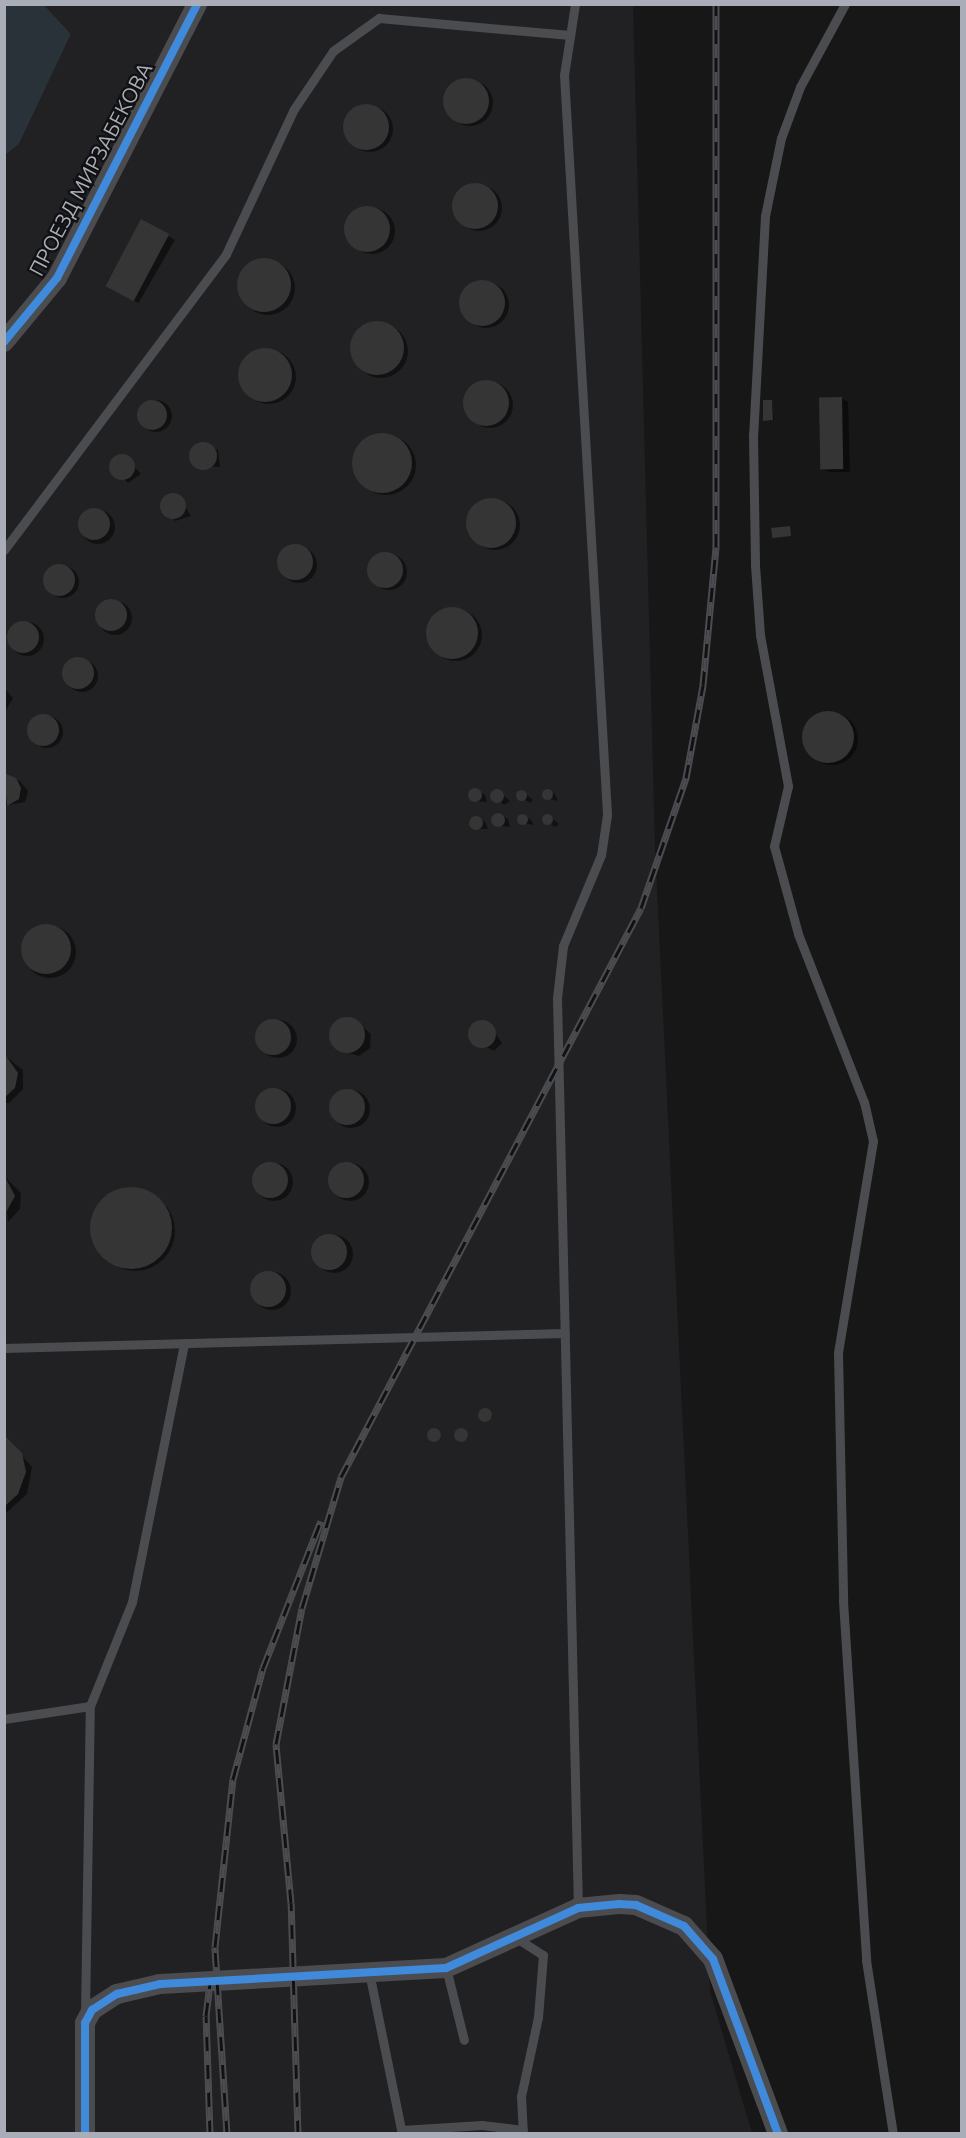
<!DOCTYPE html>
<meta charset="utf-8">
<style>
body{margin:0}
#map{position:relative;width:966px;height:2138px;overflow:hidden;background:#171717;font-family:Ubuntu,sans-serif}
div>[style]{position:absolute}
.built>*{inset:0;background:#212123}
.water>*{inset:0;background:#2a3239}
.shadow>*{inset:0;background:#0007;transform-origin:0 0}
.round{border-radius:50%}
.building>*{inset:0;background:#353536;transform-origin:0 0}
.service>*{height:9px;margin:-4.5px;padding:0 4.5px;transform-origin:4.5px;border-radius:4.5px;background:#4b4c50}
.minor>*{height:20px;margin:-10px;padding:0 10px;transform-origin:10px;border-radius:10px;background:#4b4c50}
.rail>*{height:7px;margin-top:-3.5px;transform-origin:0;background:repeating-linear-gradient(90deg,#111113 0 14px,#4b4c4f 0 28px);box-sizing:border-box;border-block:2px solid #4b4c4f}
.cycleway>*{height:8px;margin:-4px;padding:0 4px;transform-origin:4px;border-radius:4px;background:#408adc}
span{translate:-50% -50%;white-space:nowrap;text-align:center;line-height:1.15;-webkit-text-stroke:4.5px #111113;paint-order:stroke}
.street-label{font-size:21px;color:#a8adb8}
.frame{position:absolute;inset:0;border:6px solid #a8adb8;pointer-events:none}
</style>
<div id="map">
<div class="built">
<i style="clip-path:polygon(44px 5px,633px 5px,655px 848px,710px 1991px,752px 2133px,5px 2134px,4px 156px,19px 144px,71px 34px)"></i>
</div>
<div class="water">
<i style="clip-path:polygon(5px 4px,44px 5px,71px 34px,19px 144px,5px 155px)"></i>
</div>
<div class="shadow">
<i class="round" style="left:447px;top:80px;width:46px;height:46px"></i>
<i class="round" style="left:347px;top:106px;width:46px;height:46px"></i>
<i class="round" style="left:456px;top:185px;width:46px;height:46px"></i>
<i class="round" style="left:349px;top:208px;width:46px;height:46px"></i>
<i style="left:142px;top:221px;width:38px;height:73px;rotate:30deg"></i>
<i class="round" style="left:241px;top:261px;width:54px;height:54px"></i>
<i class="round" style="left:463px;top:282px;width:46px;height:46px"></i>
<i class="round" style="left:354px;top:324px;width:54px;height:54px"></i>
<i class="round" style="left:242px;top:350px;width:54px;height:54px"></i>
<i class="round" style="left:467px;top:382px;width:46px;height:46px"></i>
<i style="clip-path:polygon(841px 398px,848px 402px,850px 472px,829px 472px,822px 468px)"></i>
<i class="round" style="left:140px;top:400px;width:32px;height:32px"></i>
<i style="clip-path:polygon(772px 402px,774px 420px,766px 421px)"></i>
<i class="round" style="left:356px;top:435px;width:60px;height:60px"></i>
<i style="clip-path:polygon(199px 444px,218px 450px,220px 467px,196px 466px,192px 450px)"></i>
<i style="clip-path:polygon(124px 456px,141px 474px,128px 483px,111px 466px)"></i>
<i style="clip-path:polygon(179px 496px,191px 516px,175px 521px,164px 501px)"></i>
<i class="round" style="left:470px;top:500px;width:50px;height:50px"></i>
<i class="round" style="left:81px;top:510px;width:34px;height:34px"></i>
<i class="round" style="left:281px;top:547px;width:36px;height:36px"></i>
<i class="round" style="left:371px;top:554px;width:36px;height:36px"></i>
<i class="round" style="left:47px;top:566px;width:32px;height:32px"></i>
<i class="round" style="left:98px;top:601px;width:34px;height:34px"></i>
<i class="round" style="left:430px;top:609px;width:52px;height:52px"></i>
<i class="round" style="left:10px;top:622px;width:34px;height:34px"></i>
<i class="round" style="left:66px;top:660px;width:32px;height:32px"></i>
<i style="clip-path:polygon(4px 688px,13px 698px,4px 714px)"></i>
<i class="round" style="left:806px;top:713px;width:52px;height:52px"></i>
<i class="round" style="left:31px;top:716px;width:32px;height:32px"></i>
<i style="clip-path:polygon(4px 776px,20px 781px,28px 791px,25px 802px,4px 806px)"></i>
<i style="clip-path:polygon(548px 790px,555px 794px,558px 801px,546px 798px)"></i>
<i style="clip-path:polygon(478px 791px,485px 795px,487px 802px,474px 801px,471px 794px)"></i>
<i style="clip-path:polygon(498px 791px,510px 801px,504px 805px,493px 794px)"></i>
<i style="clip-path:polygon(522px 791px,533px 800px,530px 803px,518px 796px)"></i>
<i style="clip-path:polygon(501px 815px,508px 819px,510px 827px,496px 825px,494px 817px)"></i>
<i style="clip-path:polygon(548px 815px,559px 824px,555px 827px,544px 819px)"></i>
<i style="clip-path:polygon(524px 816px,531px 820px,534px 825px,522px 823px,519px 818px)"></i>
<i style="clip-path:polygon(478px 818px,485px 822px,488px 829px,475px 829px,471px 822px)"></i>
<i class="round" style="left:24px;top:926px;width:52px;height:52px"></i>
<i style="clip-path:polygon(342px 1019px,355px 1020px,371px 1034px,370px 1048px,359px 1056px,339px 1050px,330px 1038px,332px 1027px)"></i>
<i class="round" style="left:259px;top:1020px;width:38px;height:38px"></i>
<i style="clip-path:polygon(487px 1022px,502px 1043px,494px 1051px,470px 1038px,471px 1028px)"></i>
<i style="clip-path:polygon(4px 1055px,23px 1070px,23px 1089px,9px 1103px,4px 1103px)"></i>
<i class="round" style="left:258px;top:1089px;width:38px;height:38px"></i>
<i class="round" style="left:332px;top:1090px;width:38px;height:38px"></i>
<i class="round" style="left:331px;top:1163px;width:38px;height:38px"></i>
<i class="round" style="left:255px;top:1163px;width:38px;height:38px"></i>
<i style="clip-path:polygon(4px 1176px,21px 1193px,20px 1209px,8px 1222px)"></i>
<i class="round" style="left:95px;top:1191px;width:80px;height:80px"></i>
<i class="round" style="left:315px;top:1235px;width:38px;height:38px"></i>
<i class="round" style="left:253px;top:1272px;width:38px;height:38px"></i>
<i style="clip-path:polygon(485px 1409px,493px 1416px,487px 1422px,480px 1414px)"></i>
<i style="clip-path:polygon(440px 1431px,441px 1439px,432px 1439px,430px 1432px)"></i>
<i style="clip-path:polygon(456px 1432px,466px 1432px,468px 1439px,458px 1441px)"></i>
<i style="clip-path:polygon(4px 1436px,32px 1467px,27px 1494px,6px 1513px)"></i>
</div>
<div class="building">
<i class="round" style="left:443px;top:78px;width:46px;height:46px"></i>
<i class="round" style="left:343px;top:104px;width:46px;height:46px"></i>
<i class="round" style="left:452px;top:183px;width:46px;height:46px"></i>
<i class="round" style="left:344px;top:206px;width:46px;height:46px"></i>
<i style="left:141px;top:219px;width:32px;height:76px;rotate:28deg"></i>
<i class="round" style="left:237px;top:258px;width:54px;height:54px"></i>
<i class="round" style="left:459px;top:280px;width:46px;height:46px"></i>
<i class="round" style="left:350px;top:321px;width:54px;height:54px"></i>
<i class="round" style="left:238px;top:348px;width:54px;height:54px"></i>
<i class="round" style="left:463px;top:380px;width:46px;height:46px"></i>
<i style="left:842px;top:397px;width:72px;height:23px;rotate:89deg"></i>
<i class="round" style="left:137px;top:400px;width:30px;height:30px"></i>
<i style="clip-path:polygon(763px 400px,772px 400px,773px 420px,763px 421px)"></i>
<i class="round" style="left:352px;top:433px;width:60px;height:60px"></i>
<i class="round" style="left:189px;top:442px;width:28px;height:28px"></i>
<i class="round" style="left:109px;top:454px;width:26px;height:26px"></i>
<i class="round" style="left:160px;top:493px;width:26px;height:26px"></i>
<i class="round" style="left:466px;top:498px;width:50px;height:50px"></i>
<i class="round" style="left:78px;top:508px;width:32px;height:32px"></i>
<i style="left:790px;top:526px;width:10px;height:19px;rotate:84deg"></i>
<i class="round" style="left:277px;top:544px;width:36px;height:36px"></i>
<i class="round" style="left:367px;top:552px;width:36px;height:36px"></i>
<i class="round" style="left:43px;top:564px;width:32px;height:32px"></i>
<i class="round" style="left:95px;top:599px;width:32px;height:32px"></i>
<i class="round" style="left:426px;top:607px;width:52px;height:52px"></i>
<i class="round" style="left:7px;top:621px;width:32px;height:32px"></i>
<i class="round" style="left:62px;top:657px;width:32px;height:32px"></i>
<i class="round" style="left:802px;top:711px;width:52px;height:52px"></i>
<i class="round" style="left:27px;top:714px;width:32px;height:32px"></i>
<i style="clip-path:polygon(4px 773px,16px 778px,21px 788px,19px 799px,7px 806px)"></i>
<i class="round" style="left:468px;top:788px;width:14px;height:14px"></i>
<i class="round" style="left:541.5px;top:788.5px;width:11px;height:11px"></i>
<i class="round" style="left:490px;top:789px;width:14px;height:14px"></i>
<i class="round" style="left:515.5px;top:789.5px;width:11px;height:11px"></i>
<i class="round" style="left:491px;top:813px;width:14px;height:14px"></i>
<i class="round" style="left:516.5px;top:813.5px;width:11px;height:11px"></i>
<i class="round" style="left:541.5px;top:813.5px;width:11px;height:11px"></i>
<i class="round" style="left:469px;top:816px;width:14px;height:14px"></i>
<i class="round" style="left:21px;top:924px;width:50px;height:50px"></i>
<i class="round" style="left:329px;top:1017px;width:36px;height:36px"></i>
<i class="round" style="left:255px;top:1019px;width:36px;height:36px"></i>
<i class="round" style="left:468px;top:1020px;width:28px;height:28px"></i>
<i style="clip-path:polygon(4px 1053px,18px 1073px,15px 1088px,4px 1098px)"></i>
<i class="round" style="left:255px;top:1088px;width:36px;height:36px"></i>
<i class="round" style="left:329px;top:1089px;width:36px;height:36px"></i>
<i class="round" style="left:252px;top:1162px;width:36px;height:36px"></i>
<i class="round" style="left:328px;top:1162px;width:36px;height:36px"></i>
<i style="clip-path:polygon(4px 1175px,15px 1196px,4px 1216px)"></i>
<i class="round" style="left:90px;top:1187px;width:82px;height:82px"></i>
<i class="round" style="left:311px;top:1234px;width:36px;height:36px"></i>
<i class="round" style="left:250px;top:1271px;width:36px;height:36px"></i>
<i class="round" style="left:478px;top:1408px;width:14px;height:14px"></i>
<i class="round" style="left:427px;top:1428px;width:14px;height:14px"></i>
<i class="round" style="left:454px;top:1428px;width:14px;height:14px"></i>
<i style="clip-path:polygon(4px 1435px,22px 1453px,26px 1472px,18px 1494px,4px 1507px)"></i>
</div>
<div class="service">
<i style="left:575px;top:4px;width:72px;rotate:98.8deg"></i>
<i style="left:564px;top:75px;width:741px;rotate:86.67deg"></i>
<i style="left:607px;top:815px;width:40px;rotate:98.5deg"></i>
<i style="left:601px;top:855px;width:99px;rotate:112.7deg"></i>
<i style="left:563px;top:946px;width:52px;rotate:96.6deg"></i>
<i style="left:557px;top:998px;width:910px;rotate:88.68deg"></i>
<i style="left:845px;top:4px;width:94px;rotate:118.5deg"></i>
<i style="left:800px;top:87px;width:54px;rotate:110.4deg"></i>
<i style="left:781px;top:138px;width:80px;rotate:101.6deg"></i>
<i style="left:765px;top:216px;width:219px;rotate:93.1deg"></i>
<i style="left:753px;top:435px;width:130px;rotate:89.1deg"></i>
<i style="left:755px;top:565px;width:70px;rotate:85.9deg"></i>
<i style="left:760px;top:635px;width:154px;rotate:79.5deg"></i>
<i style="left:788px;top:786px;width:62px;rotate:103.1deg"></i>
<i style="left:774px;top:846px;width:91px;rotate:74.7deg"></i>
<i style="left:798px;top:934px;width:180px;rotate:68.6deg"></i>
<i style="left:864px;top:1102px;width:40px;rotate:77deg"></i>
<i style="left:873px;top:1141px;width:215px;rotate:99.4deg"></i>
<i style="left:838px;top:1353px;width:248px;rotate:88.8deg"></i>
<i style="left:843px;top:1601px;width:360px;rotate:86.3deg"></i>
<i style="left:866px;top:1960px;width:176px;rotate:81.2deg"></i>
<i style="left:4px;top:550px;width:370px;rotate:-53.1deg"></i>
<i style="left:226px;top:254px;width:160px;rotate:-64.9deg"></i>
<i style="left:294px;top:109px;width:70px;rotate:-56.1deg"></i>
<i style="left:333px;top:51px;width:57px;rotate:-35.7deg"></i>
<i style="left:379px;top:18px;width:192px;rotate:5.1deg"></i>
<i style="left:4px;top:1348px;width:561px;rotate:-1.53deg"></i>
<i style="left:4px;top:1719px;width:87px;rotate:-8.6deg"></i>
<i style="left:518px;top:1939px;width:30px;rotate:33deg"></i>
<i style="left:543px;top:1955px;width:62px;rotate:94.6deg"></i>
<i style="left:538px;top:2017px;width:81px;rotate:102.1deg"></i>
<i style="left:521px;top:2096px;width:38px;rotate:87deg"></i>
<i style="left:446px;top:1968px;width:74px;rotate:76deg"></i>
<i style="left:369px;top:1972px;width:165px;rotate:78.5deg"></i>
<i style="left:85px;top:2014px;width:308px;rotate:-89.1deg"></i>
<i style="left:90px;top:1706px;width:112px;rotate:-68deg"></i>
<i style="left:132px;top:1602px;width:264px;rotate:-78.6deg"></i>
<i style="left:401px;top:2130px;width:81px;rotate:-3.5deg"></i>
<i style="left:482px;top:2125px;width:41px;rotate:7deg"></i>
</div>
<div class="minor">
<i style="left:4px;top:342px;width:83px;rotate:-50.4deg"></i>
<i style="left:57px;top:278px;width:308px;rotate:-62.9deg"></i>
<i style="left:85px;top:2134px;width:111px;rotate:-90deg"></i>
<i style="left:85px;top:2023px;width:15px;rotate:-62deg"></i>
<i style="left:92px;top:2010px;width:30px;rotate:-33deg"></i>
<i style="left:117px;top:1994px;width:44px;rotate:-13.1deg"></i>
<i style="left:160px;top:1984px;width:286px;rotate:-3.2deg"></i>
<i style="left:446px;top:1968px;width:145px;rotate:-24.4deg"></i>
<i style="left:578px;top:1908px;width:41px;rotate:-5.6deg"></i>
<i style="left:619px;top:1904px;width:17px;rotate:3deg"></i>
<i style="left:636px;top:1905px;width:52px;rotate:23.6deg"></i>
<i style="left:684px;top:1926px;width:44px;rotate:48.7deg"></i>
<i style="left:713px;top:1959px;width:187px;rotate:69.6deg"></i>
</div>
<div class="rail">
<i style="left:210px;top:2134px;width:118px;rotate:-91.9deg"></i>
<i style="left:206px;top:2016px;width:39px;rotate:-83deg"></i>
<i style="left:227px;top:2134px;width:187px;rotate:-93.7deg"></i>
<i style="left:215px;top:1947px;width:169px;rotate:-83.9deg"></i>
<i style="left:233px;top:1779px;width:115px;rotate:-74.9deg"></i>
<i style="left:263px;top:1668px;width:158px;rotate:-68.5deg"></i>
<i style="left:298px;top:2134px;width:231px;rotate:-91.7deg"></i>
<i style="left:291px;top:1903px;width:160px;rotate:-95.4deg"></i>
<i style="left:276px;top:1744px;width:138px;rotate:-79.2deg"></i>
<i style="left:302px;top:1608px;width:137px;rotate:-73.4deg"></i>
<i style="left:341px;top:1477px;width:643px;rotate:-62.2deg"></i>
<i style="left:641px;top:908px;width:138px;rotate:-70.9deg"></i>
<i style="left:686px;top:778px;width:95px;rotate:-79.6deg"></i>
<i style="left:703px;top:685px;width:139px;rotate:-84.6deg"></i>
<i style="left:716px;top:547px;width:543px;rotate:-90deg"></i>
</div>
<div class="cycleway">
<i style="left:4px;top:342px;width:83px;rotate:-50.4deg"></i>
<i style="left:57px;top:278px;width:308px;rotate:-62.9deg"></i>
<i style="left:85px;top:2134px;width:111px;rotate:-90deg"></i>
<i style="left:85px;top:2023px;width:15px;rotate:-62deg"></i>
<i style="left:92px;top:2010px;width:30px;rotate:-33deg"></i>
<i style="left:117px;top:1994px;width:44px;rotate:-13.1deg"></i>
<i style="left:160px;top:1984px;width:286px;rotate:-3.2deg"></i>
<i style="left:446px;top:1968px;width:145px;rotate:-24.4deg"></i>
<i style="left:578px;top:1908px;width:41px;rotate:-5.6deg"></i>
<i style="left:619px;top:1904px;width:17px;rotate:3deg"></i>
<i style="left:636px;top:1905px;width:52px;rotate:23.6deg"></i>
<i style="left:684px;top:1926px;width:44px;rotate:48.7deg"></i>
<i style="left:713px;top:1959px;width:187px;rotate:69.6deg"></i>
</div>
<div class="street-label">
<span style="left:90px;top:169px;rotate:-62deg">ПРОЕЗД МИРЗАБЕКОВА</span>
</div>
<div class="frame"></div>
</div>
